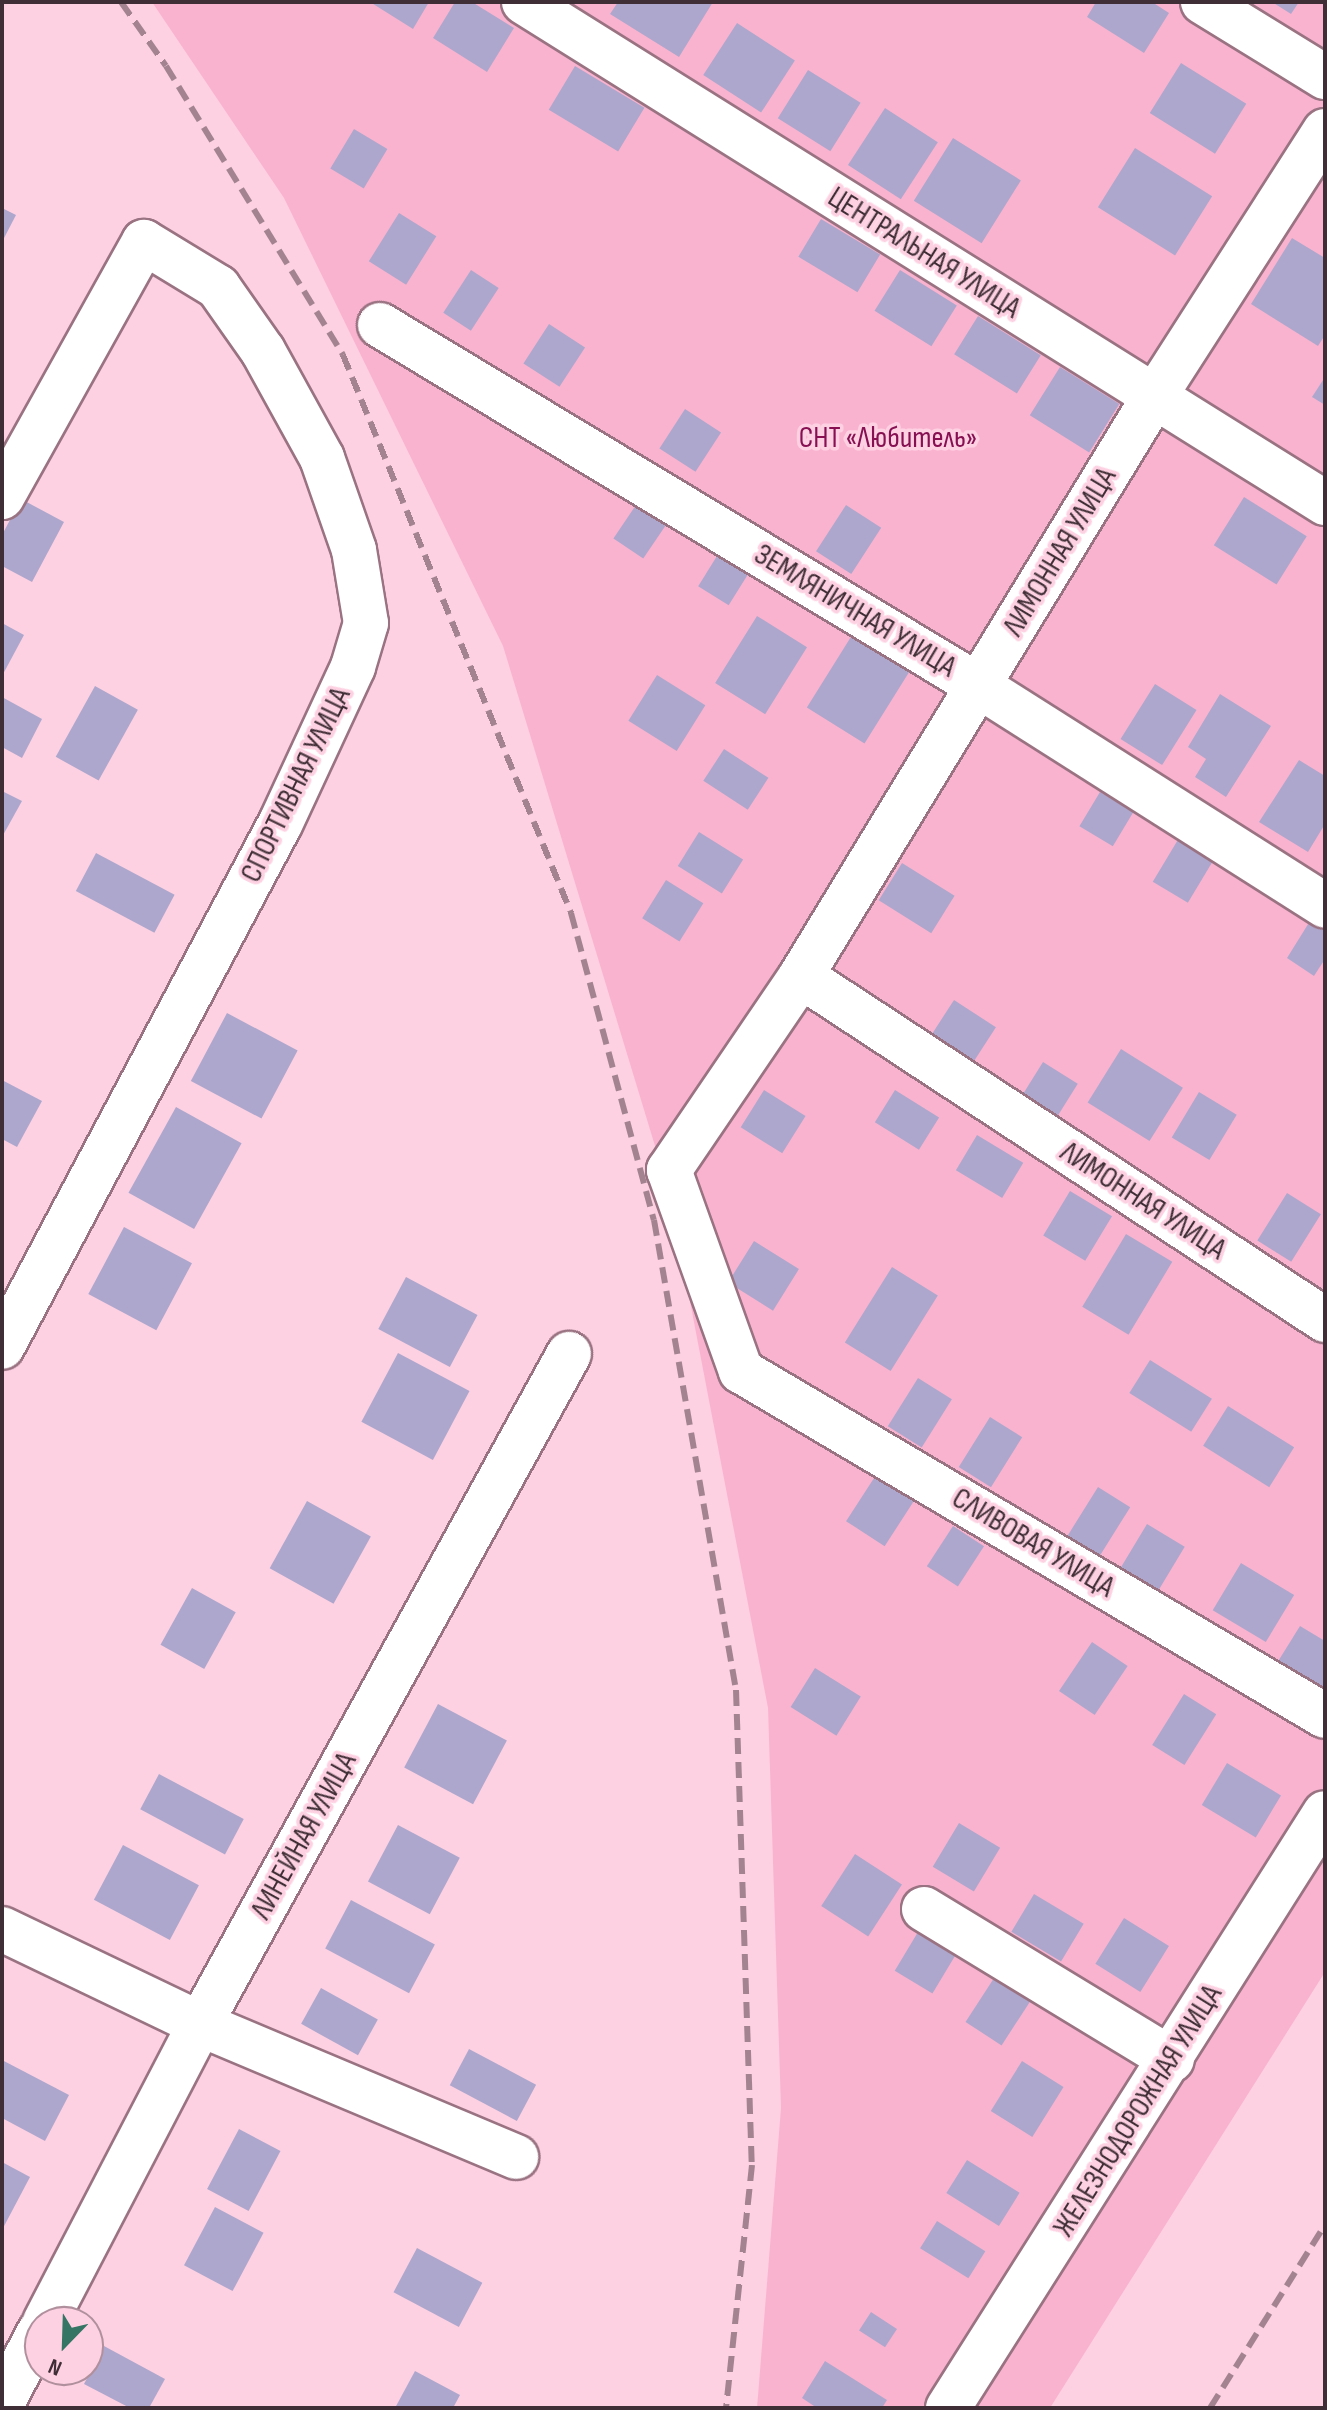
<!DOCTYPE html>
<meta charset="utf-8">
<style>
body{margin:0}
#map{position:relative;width:1327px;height:2410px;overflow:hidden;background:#fdd1e2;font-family:"Sofia Sans Condensed",sans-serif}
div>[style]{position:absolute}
.green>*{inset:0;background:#fab3cf}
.building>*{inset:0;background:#aea7cd;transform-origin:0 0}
.roads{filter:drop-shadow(2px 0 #9a7382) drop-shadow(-2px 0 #9a7382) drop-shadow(0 2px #9a7382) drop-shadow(0 -2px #9a7382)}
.minor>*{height:44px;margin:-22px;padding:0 22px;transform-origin:22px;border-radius:22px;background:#fff}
.rail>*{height:6px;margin-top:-3px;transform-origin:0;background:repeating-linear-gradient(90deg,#a2838f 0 16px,transparent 0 24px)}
span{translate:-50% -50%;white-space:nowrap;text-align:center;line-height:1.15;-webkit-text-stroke:7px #fdd1e2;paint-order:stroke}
.street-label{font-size:30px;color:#3f2e35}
.park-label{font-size:30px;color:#871053}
.frame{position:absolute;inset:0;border:4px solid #3f2e35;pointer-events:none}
.north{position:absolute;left:24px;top:2306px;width:80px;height:80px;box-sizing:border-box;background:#fdd1e2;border:2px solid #b1909d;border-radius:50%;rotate:203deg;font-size:22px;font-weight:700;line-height:32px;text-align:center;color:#3f2e35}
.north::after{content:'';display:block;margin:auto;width:28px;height:36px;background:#357564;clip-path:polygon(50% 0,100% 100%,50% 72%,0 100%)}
</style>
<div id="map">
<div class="green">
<i style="clip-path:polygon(152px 2px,1325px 2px,1325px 1972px,1050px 2408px,757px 2408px,781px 2108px,768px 1708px,669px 1192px,503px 646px,284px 198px)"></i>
</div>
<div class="building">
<i style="clip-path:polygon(370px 2px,429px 2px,413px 29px)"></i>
<i style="clip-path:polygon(455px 2px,472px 2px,514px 28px,487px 72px,433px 38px)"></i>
<i style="clip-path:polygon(618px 2px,713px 2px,679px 57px,610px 14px)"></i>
<i style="clip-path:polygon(1096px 2px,1152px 2px,1169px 13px,1144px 53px,1087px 17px)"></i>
<i style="clip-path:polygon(1272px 2px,1299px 2px,1291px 14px)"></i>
<i style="left:737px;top:23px;width:69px;height:62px;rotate:33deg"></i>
<i style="left:1181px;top:63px;width:77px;height:59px;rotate:32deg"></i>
<i style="left:575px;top:66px;width:81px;height:51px;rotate:31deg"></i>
<i style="left:808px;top:70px;width:62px;height:57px;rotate:32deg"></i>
<i style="left:885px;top:108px;width:63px;height:68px;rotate:33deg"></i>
<i style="left:354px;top:129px;width:39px;height:46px;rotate:31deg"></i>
<i style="left:953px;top:138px;width:80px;height:74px;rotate:32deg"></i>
<i style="left:1135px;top:148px;width:91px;height:70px;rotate:32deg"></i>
<i style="clip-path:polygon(2px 208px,16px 215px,2px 242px)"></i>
<i style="left:399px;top:213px;width:44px;height:57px;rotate:32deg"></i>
<i style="left:821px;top:219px;width:69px;height:44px;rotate:31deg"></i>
<i style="clip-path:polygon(1292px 238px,1325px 258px,1325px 335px,1318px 346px,1251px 304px)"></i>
<i style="left:471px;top:270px;width:33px;height:51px;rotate:33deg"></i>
<i style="left:900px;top:270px;width:67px;height:48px;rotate:32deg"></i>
<i style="left:978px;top:316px;width:74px;height:45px;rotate:32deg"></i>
<i style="left:549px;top:324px;width:43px;height:47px;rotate:33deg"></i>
<i style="left:1060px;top:367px;width:70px;height:57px;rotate:32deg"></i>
<i style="clip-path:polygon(1325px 377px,1325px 405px,1312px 397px)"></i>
<i style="left:685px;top:409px;width:43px;height:47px;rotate:33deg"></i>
<i style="left:1244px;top:497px;width:74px;height:57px;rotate:32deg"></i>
<i style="clip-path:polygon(21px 499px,64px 522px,32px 582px,2px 566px,2px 535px)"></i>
<i style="left:638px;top:502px;width:36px;height:44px;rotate:34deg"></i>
<i style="left:846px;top:505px;width:42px;height:55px;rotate:33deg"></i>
<i style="left:722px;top:548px;width:36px;height:45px;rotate:32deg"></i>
<i style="left:757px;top:616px;width:59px;height:79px;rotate:32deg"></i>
<i style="clip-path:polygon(2px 623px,24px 635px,2px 676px)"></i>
<i style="left:854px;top:632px;width:68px;height:89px;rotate:32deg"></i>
<i style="left:657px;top:675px;width:57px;height:54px;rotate:32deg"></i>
<i style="left:1155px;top:684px;width:49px;height:65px;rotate:32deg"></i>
<i style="left:95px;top:686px;width:49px;height:81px;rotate:29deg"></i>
<i style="clip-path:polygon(1220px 694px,1271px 726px,1226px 797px,1195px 777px,1206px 759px,1188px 747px)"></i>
<i style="clip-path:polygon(2px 697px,42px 719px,22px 758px,2px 747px)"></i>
<i style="left:724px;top:749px;width:53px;height:38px;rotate:33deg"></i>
<i style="clip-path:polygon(1299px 760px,1325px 776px,1325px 824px,1308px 852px,1259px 822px)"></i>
<i style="clip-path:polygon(2px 791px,22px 801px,2px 837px)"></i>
<i style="left:1100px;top:792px;width:39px;height:40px;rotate:31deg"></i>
<i style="left:699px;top:832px;width:52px;height:40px;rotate:32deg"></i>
<i style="left:1179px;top:838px;width:41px;height:51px;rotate:31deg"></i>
<i style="left:96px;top:853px;width:89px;height:43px;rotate:28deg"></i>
<i style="left:902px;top:863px;width:62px;height:44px;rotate:32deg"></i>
<i style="left:666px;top:880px;width:44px;height:45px;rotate:32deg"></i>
<i style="clip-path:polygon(1310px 921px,1325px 930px,1325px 959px,1314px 976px,1287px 958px)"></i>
<i style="left:954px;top:1000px;width:50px;height:44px;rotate:33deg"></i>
<i style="left:227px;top:1013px;width:80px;height:77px;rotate:28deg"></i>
<i style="left:1121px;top:1049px;width:73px;height:63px;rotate:32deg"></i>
<i style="left:1043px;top:1062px;width:41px;height:46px;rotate:32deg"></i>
<i style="clip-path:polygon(2px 1080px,42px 1101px,17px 1147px,2px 1139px)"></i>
<i style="left:764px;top:1090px;width:49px;height:44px;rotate:32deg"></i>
<i style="left:895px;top:1090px;width:52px;height:38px;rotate:32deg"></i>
<i style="left:1199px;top:1092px;width:44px;height:53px;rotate:31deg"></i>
<i style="left:176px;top:1107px;width:75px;height:98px;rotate:29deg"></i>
<i style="left:977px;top:1135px;width:54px;height:41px;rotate:31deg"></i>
<i style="left:1070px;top:1191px;width:49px;height:52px;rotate:31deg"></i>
<i style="left:1287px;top:1193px;width:40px;height:56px;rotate:32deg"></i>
<i style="left:124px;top:1227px;width:77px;height:76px;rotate:28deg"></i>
<i style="left:1126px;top:1234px;width:54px;height:85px;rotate:31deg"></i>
<i style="left:754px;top:1241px;width:53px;height:49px;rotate:32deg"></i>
<i style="left:892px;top:1267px;width:54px;height:89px;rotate:32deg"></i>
<i style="left:406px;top:1277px;width:81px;height:59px;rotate:28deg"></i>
<i style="left:398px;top:1353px;width:81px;height:78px;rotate:28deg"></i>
<i style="left:1150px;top:1360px;width:73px;height:39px;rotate:32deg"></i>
<i style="left:918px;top:1378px;width:40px;height:57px;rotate:32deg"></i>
<i style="left:1228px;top:1406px;width:78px;height:47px;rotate:32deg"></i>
<i style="left:990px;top:1417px;width:38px;height:59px;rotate:32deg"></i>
<i style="left:876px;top:1475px;width:46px;height:55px;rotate:33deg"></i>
<i style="left:1098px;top:1487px;width:38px;height:60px;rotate:32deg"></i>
<i style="left:307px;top:1501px;width:73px;height:77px;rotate:29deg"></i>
<i style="left:1147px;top:1524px;width:44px;height:52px;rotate:31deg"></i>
<i style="left:953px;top:1526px;width:37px;height:48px;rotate:33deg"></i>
<i style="left:1241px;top:1563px;width:62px;height:55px;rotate:31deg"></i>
<i style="left:192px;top:1588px;width:50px;height:65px;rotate:29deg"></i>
<i style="clip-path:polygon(1300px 1626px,1325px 1641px,1325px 1705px,1272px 1671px)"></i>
<i style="left:1092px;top:1642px;width:43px;height:59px;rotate:34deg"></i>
<i style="left:815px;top:1668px;width:54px;height:46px;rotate:32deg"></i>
<i style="left:1184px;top:1694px;width:38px;height:60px;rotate:32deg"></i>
<i style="left:438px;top:1704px;width:78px;height:72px;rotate:28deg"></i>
<i style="left:1227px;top:1763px;width:63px;height:49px;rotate:31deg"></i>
<i style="left:159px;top:1774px;width:96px;height:40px;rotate:28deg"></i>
<i style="left:959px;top:1823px;width:48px;height:51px;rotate:31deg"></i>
<i style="left:398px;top:1825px;width:70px;height:64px;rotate:28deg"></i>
<i style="left:123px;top:1845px;width:86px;height:62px;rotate:28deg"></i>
<i style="left:855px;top:1854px;width:56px;height:62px;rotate:33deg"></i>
<i style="left:1034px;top:1894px;width:58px;height:44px;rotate:31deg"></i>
<i style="left:351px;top:1900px;width:95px;height:55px;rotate:28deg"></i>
<i style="left:1124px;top:1918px;width:53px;height:54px;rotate:32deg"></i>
<i style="left:921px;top:1927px;width:44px;height:51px;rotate:31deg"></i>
<i style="left:996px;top:1975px;width:43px;height:56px;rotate:33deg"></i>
<i style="left:321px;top:1988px;width:65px;height:41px;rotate:29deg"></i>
<i style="left:469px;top:2049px;width:76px;height:41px;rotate:28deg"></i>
<i style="clip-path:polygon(2px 2060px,69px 2095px,45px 2141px,2px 2118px)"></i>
<i style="left:1022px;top:2061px;width:49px;height:59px;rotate:32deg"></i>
<i style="left:239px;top:2129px;width:47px;height:68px;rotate:28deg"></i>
<i style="left:967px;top:2160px;width:62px;height:39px;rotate:32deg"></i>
<i style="clip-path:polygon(2px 2162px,30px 2177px,2px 2230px)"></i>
<i style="left:215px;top:2207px;width:55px;height:66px;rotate:28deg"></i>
<i style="left:937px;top:2221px;width:57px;height:32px;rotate:32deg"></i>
<i style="left:417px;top:2248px;width:74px;height:50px;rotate:28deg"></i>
<i style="left:871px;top:2312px;width:31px;height:22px;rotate:33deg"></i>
<i style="clip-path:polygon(104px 2346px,165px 2379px,149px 2408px,130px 2408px,84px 2384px)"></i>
<i style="clip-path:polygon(825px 2361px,887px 2400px,882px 2408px,817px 2408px,802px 2398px)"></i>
<i style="clip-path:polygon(415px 2371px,460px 2395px,453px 2408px,395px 2408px)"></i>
</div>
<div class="roads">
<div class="minor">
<i style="left:524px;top:2px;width:945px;rotate:32.02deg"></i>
<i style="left:1203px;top:2px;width:143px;rotate:31.6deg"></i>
<i style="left:1325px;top:131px;width:316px;rotate:122.7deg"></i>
<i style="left:1154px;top:397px;width:678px;rotate:121.37deg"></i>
<i style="left:801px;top:976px;width:235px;rotate:124.2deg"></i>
<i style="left:669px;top:1170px;width:214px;rotate:70.3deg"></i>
<i style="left:741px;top:1371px;width:678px;rotate:30.57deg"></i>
<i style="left:380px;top:325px;width:699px;rotate:31.08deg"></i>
<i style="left:979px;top:686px;width:410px;rotate:32.4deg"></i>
<i style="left:2px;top:497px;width:292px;rotate:-60.9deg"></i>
<i style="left:144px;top:242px;width:87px;rotate:31.3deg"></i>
<i style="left:218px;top:287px;width:78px;rotate:54.9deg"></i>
<i style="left:263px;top:351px;width:122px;rotate:61.1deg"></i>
<i style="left:322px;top:458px;width:97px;rotate:70.8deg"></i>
<i style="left:354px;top:550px;width:74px;rotate:80.7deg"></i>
<i style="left:366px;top:623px;width:46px;rotate:106.5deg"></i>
<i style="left:353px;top:667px;width:173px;rotate:114.9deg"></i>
<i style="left:280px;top:824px;width:592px;rotate:117.99deg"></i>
<i style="left:801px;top:976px;width:627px;rotate:33.28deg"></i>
<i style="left:924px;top:1909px;width:290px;rotate:31.3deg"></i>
<i style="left:2px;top:1929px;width:220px;rotate:25.6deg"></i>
<i style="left:200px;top:2024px;width:343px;rotate:22.8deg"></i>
<i style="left:45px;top:2322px;width:336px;rotate:-62.5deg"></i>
<i style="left:200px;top:2024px;width:765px;rotate:-61.16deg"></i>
<i style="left:2px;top:2403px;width:81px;rotate:-62.2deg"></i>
<i style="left:948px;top:2408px;width:704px;rotate:-57.64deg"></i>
</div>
</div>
<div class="rail">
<i style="left:121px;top:2px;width:78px;rotate:54.9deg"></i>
<i style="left:166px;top:66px;width:339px;rotate:58.5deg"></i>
<i style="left:343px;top:355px;width:603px;rotate:67.77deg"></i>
<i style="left:571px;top:913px;width:318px;rotate:74.9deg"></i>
<i style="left:654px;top:1220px;width:477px;rotate:80.1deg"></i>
<i style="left:736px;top:1690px;width:475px;rotate:88.1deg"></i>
<i style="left:752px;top:2165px;width:244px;rotate:96.1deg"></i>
<i style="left:1210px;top:2408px;width:216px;rotate:-57.9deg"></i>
</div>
<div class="street-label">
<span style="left:924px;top:253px;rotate:32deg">ЦЕНТРАЛЬНАЯ УЛИЦА</span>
<span style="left:1060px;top:552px;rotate:-59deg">ЛИМОННАЯ УЛИЦА</span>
<span style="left:855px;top:611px;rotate:31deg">ЗЕМЛЯНИЧНАЯ УЛИЦА</span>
<span style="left:296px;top:785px;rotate:-64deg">СПОРТИВНАЯ УЛИЦА</span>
<span style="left:1143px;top:1201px;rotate:33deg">ЛИМОННАЯ УЛИЦА</span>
<span style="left:1033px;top:1543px;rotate:31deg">СЛИВОВАЯ УЛИЦА</span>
<span style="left:304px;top:1836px;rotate:-61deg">ЛИНЕЙНАЯ УЛИЦА</span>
<span style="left:1138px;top:2111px;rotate:-58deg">ЖЕЛЕЗНОДОРОЖНАЯ УЛИЦА</span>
</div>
<div class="park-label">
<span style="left:888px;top:438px">СНТ «Любитель»</span>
</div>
<div class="frame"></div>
<div class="north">N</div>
</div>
